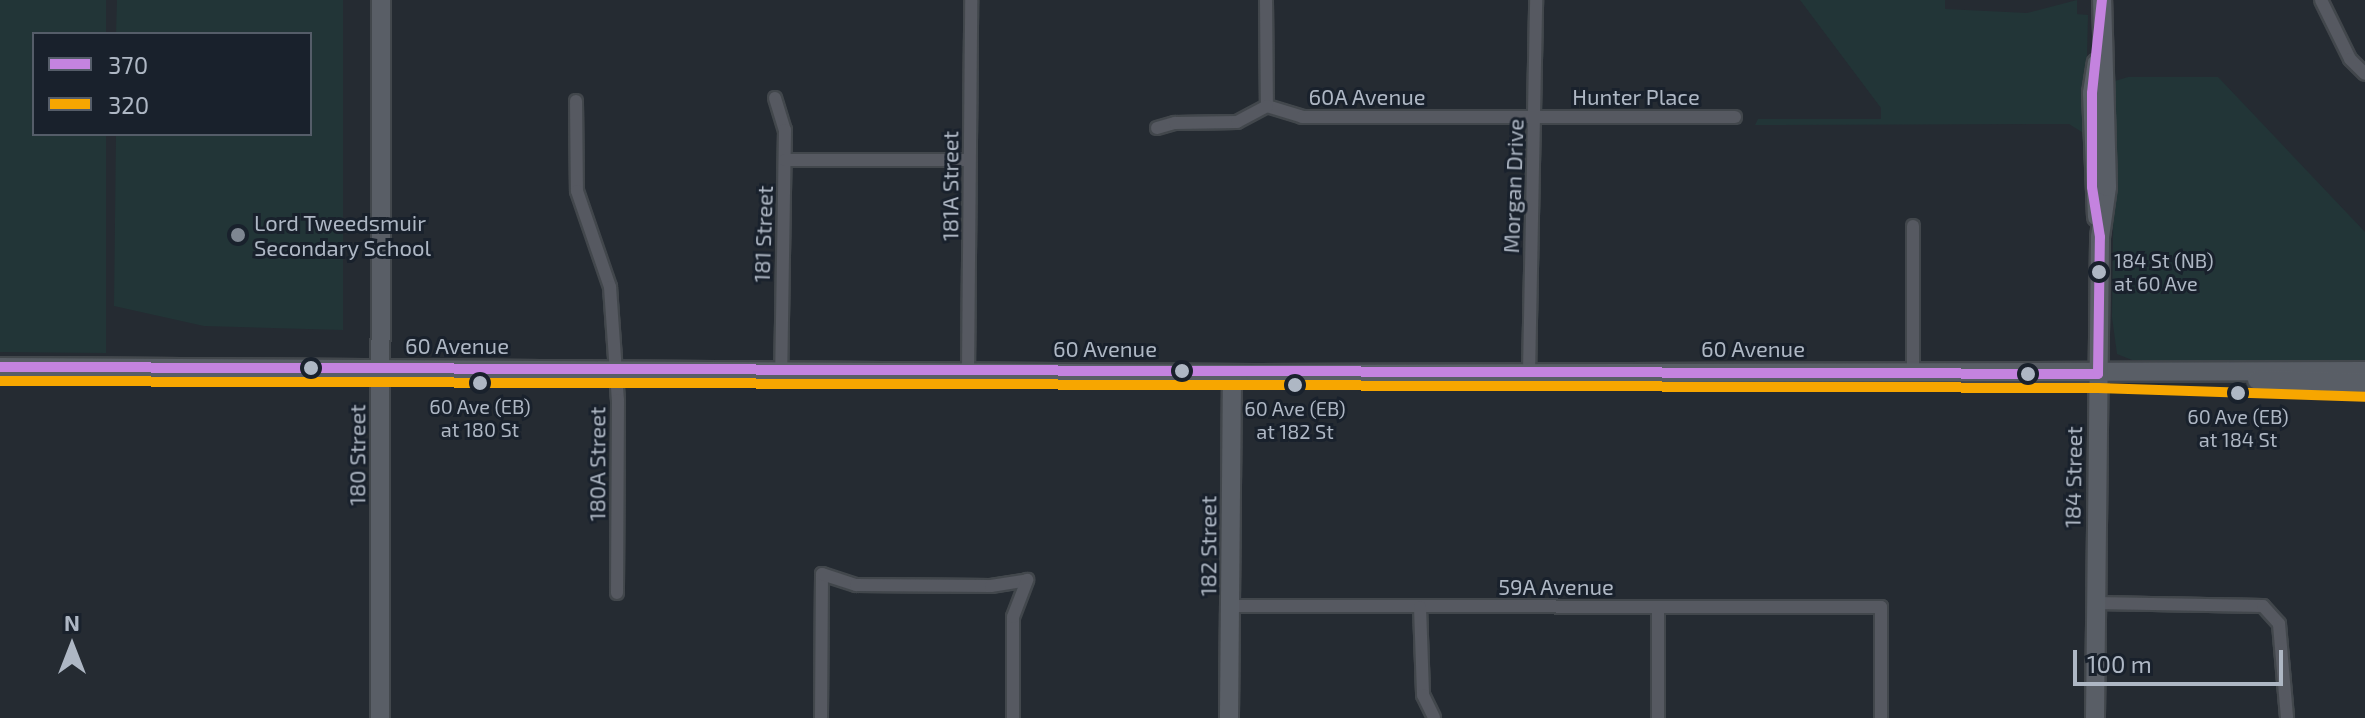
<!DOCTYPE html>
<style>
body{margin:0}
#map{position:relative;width:2365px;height:718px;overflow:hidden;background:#252b32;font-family:"Exo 2",sans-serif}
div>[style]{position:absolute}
.green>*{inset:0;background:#223537}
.roads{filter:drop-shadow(2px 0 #42474c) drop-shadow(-2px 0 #42474c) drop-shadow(0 2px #42474c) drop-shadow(0 -2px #42474c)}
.street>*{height:12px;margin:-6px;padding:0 6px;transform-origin:6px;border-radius:6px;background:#565961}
.secondary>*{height:18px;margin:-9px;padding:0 9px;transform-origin:9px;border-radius:9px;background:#595e66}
.bus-1>*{height:10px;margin:-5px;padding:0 5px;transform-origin:5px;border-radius:5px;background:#c483df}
.bus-2>*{height:10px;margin:-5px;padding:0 5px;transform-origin:5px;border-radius:5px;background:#f7a600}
.dots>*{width:22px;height:22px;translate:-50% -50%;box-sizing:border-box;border:4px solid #19212c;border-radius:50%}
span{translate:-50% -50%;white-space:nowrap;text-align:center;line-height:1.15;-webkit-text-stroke:6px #19212c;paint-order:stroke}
.bus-label{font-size:20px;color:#aeb7c4}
.left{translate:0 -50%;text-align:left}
.street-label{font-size:22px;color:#aeb7c4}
.poi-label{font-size:22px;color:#aeb7c4}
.legend{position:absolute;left:32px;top:32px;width:280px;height:104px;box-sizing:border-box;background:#19212c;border:2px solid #555d69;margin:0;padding:10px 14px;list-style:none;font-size:24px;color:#aeb7c4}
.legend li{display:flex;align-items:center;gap:16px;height:40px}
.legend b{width:40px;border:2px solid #555d69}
.north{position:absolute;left:32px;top:606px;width:80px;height:80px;-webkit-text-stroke:6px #19212c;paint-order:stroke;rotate:0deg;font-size:22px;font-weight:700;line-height:32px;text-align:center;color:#aeb7c4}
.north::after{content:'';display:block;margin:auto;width:28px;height:36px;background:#aeb7c4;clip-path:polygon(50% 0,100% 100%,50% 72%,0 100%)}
.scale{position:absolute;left:2073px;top:650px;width:210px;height:36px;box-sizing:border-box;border:4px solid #aeb7c4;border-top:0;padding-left:10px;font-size:24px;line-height:28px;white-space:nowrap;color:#aeb7c4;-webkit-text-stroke:6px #19212c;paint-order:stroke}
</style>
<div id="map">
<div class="green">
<i style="clip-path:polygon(0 0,106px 0,106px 34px,34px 34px,34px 134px,106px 134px,106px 353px,0 352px)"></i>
<i style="clip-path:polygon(117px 0,343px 0,343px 330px,204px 326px,114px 306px,116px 134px,310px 134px,310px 34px,116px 34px)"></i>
<i style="clip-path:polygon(1800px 0,1945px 0,1945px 9px,2027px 13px,2077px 0,2077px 14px,2088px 15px,2085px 134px,2069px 124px,1755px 125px,1758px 119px,1881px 119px,1881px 108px)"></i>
<i style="clip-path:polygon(2128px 77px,2218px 77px,2365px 232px,2365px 364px,2132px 360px,2117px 354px,2112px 317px,2115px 81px)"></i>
</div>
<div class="roads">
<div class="street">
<i style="left:1266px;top:0;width:106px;rotate:89.5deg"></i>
<i style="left:2321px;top:0;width:66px;rotate:63.8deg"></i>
<i style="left:2350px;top:59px;width:21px;rotate:45deg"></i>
<i style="left:775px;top:98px;width:34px;rotate:73deg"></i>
<i style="left:785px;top:130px;width:243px;rotate:90.9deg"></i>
<i style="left:576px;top:101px;width:90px;rotate:89.4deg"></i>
<i style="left:577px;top:191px;width:102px;rotate:71deg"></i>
<i style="left:610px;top:287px;width:113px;rotate:86deg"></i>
<i style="left:618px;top:400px;width:193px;rotate:90.3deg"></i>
<i style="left:1267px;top:106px;width:37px;rotate:17deg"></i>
<i style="left:1302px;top:117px;width:433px"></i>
<i style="left:1157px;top:128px;width:19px;rotate:-16deg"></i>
<i style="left:1175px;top:123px;width:62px;rotate:-0.9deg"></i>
<i style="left:1237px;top:122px;width:34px;rotate:-28deg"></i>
<i style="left:785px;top:160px;width:184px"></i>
<i style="left:968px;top:373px;width:373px;rotate:-89.5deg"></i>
<i style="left:1913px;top:373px;width:147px;rotate:-90deg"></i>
<i style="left:1529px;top:374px;width:374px;rotate:-88.9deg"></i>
<i style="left:2096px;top:603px;width:167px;rotate:1deg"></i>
<i style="left:2263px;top:606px;width:24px;rotate:48deg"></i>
<i style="left:2279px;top:624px;width:94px;rotate:85.1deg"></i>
<i style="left:1231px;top:606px;width:650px;rotate:0.09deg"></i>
<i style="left:1881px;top:607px;width:111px;rotate:90deg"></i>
<i style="left:1420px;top:607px;width:88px;rotate:88deg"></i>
<i style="left:1423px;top:695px;width:25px;rotate:64deg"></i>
<i style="left:821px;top:718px;width:144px;rotate:-89.6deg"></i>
<i style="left:822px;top:574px;width:36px;rotate:18deg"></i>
<i style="left:856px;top:585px;width:135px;rotate:0.4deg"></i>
<i style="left:991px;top:586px;width:36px;rotate:-9deg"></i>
<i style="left:1013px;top:718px;width:101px;rotate:-90deg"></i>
<i style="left:1013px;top:617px;width:40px;rotate:-69deg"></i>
<i style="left:1658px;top:718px;width:111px;rotate:-90deg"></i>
</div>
<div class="secondary">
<i style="left:2097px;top:217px;width:124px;rotate:-92.3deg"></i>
<i style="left:2092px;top:93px;width:30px;rotate:-81deg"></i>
<i style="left:0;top:367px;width:1255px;rotate:0.32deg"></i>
<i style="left:1255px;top:374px;width:1110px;rotate:-0.15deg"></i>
<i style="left:2257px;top:380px;width:108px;rotate:1.6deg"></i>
<i style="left:380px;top:718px;width:718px;rotate:-89.92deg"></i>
<i style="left:1229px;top:718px;width:344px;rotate:-89.5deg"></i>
<i style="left:2095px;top:718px;width:481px;rotate:-89.4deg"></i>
<i style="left:2100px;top:237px;width:50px;rotate:-82deg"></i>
<i style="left:2107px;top:187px;width:187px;rotate:-91.5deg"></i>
</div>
</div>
<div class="bus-1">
<i style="left:0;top:367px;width:2098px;rotate:0.19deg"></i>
<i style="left:2098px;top:374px;width:137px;rotate:-89.2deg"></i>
<i style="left:2100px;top:237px;width:51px;rotate:-99.1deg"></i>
<i style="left:2092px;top:187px;width:94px;rotate:-90deg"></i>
<i style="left:2092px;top:93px;width:94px;rotate:-83.9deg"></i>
</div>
<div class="bus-2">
<i style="left:0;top:381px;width:2098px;rotate:0.19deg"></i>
<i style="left:2098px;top:388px;width:267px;rotate:1.9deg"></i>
</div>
<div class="dots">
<i style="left:238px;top:235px;background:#7e8691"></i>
<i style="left:2099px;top:272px;background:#aeb7c4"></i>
<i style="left:311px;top:368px;background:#aeb7c4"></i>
<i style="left:1182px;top:371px;background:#aeb7c4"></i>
<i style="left:2028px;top:374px;background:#aeb7c4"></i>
<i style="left:480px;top:383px;background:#aeb7c4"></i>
<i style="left:1295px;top:385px;background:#aeb7c4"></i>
<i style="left:2238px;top:393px;background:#aeb7c4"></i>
</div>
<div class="bus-label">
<span class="left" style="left:2114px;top:272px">184 St (NB)<br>at 60 Ave</span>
<span style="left:480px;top:418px">60 Ave (EB)<br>at 180 St</span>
<span style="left:1295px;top:420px">60 Ave (EB)<br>at 182 St</span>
<span style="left:2238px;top:428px">60 Ave (EB)<br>at 184 St</span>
</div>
<div class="street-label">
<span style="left:1367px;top:97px">60A Avenue</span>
<span style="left:1636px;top:97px">Hunter Place</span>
<span style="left:950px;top:186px;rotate:-90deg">181A Street</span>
<span style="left:1513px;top:186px;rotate:-88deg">Morgan Drive</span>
<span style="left:763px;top:234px;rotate:-88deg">181 Street</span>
<span style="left:457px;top:346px">60 Avenue</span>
<span style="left:1105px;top:349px">60 Avenue</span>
<span style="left:1753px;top:349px">60 Avenue</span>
<span style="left:357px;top:455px;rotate:-90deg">180 Street</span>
<span style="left:597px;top:464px;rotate:-90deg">180A Street</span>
<span style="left:2073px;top:477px;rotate:-89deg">184 Street</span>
<span style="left:1208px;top:546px;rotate:-90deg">182 Street</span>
<span style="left:1556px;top:587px">59A Avenue</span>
</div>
<div class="poi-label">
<span class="left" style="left:254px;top:235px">Lord Tweedsmuir<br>Secondary School</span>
</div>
<ul class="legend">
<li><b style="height:10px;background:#c483df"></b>370</li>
<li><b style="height:10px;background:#f7a600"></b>320</li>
</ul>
<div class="north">N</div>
<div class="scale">100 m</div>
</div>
